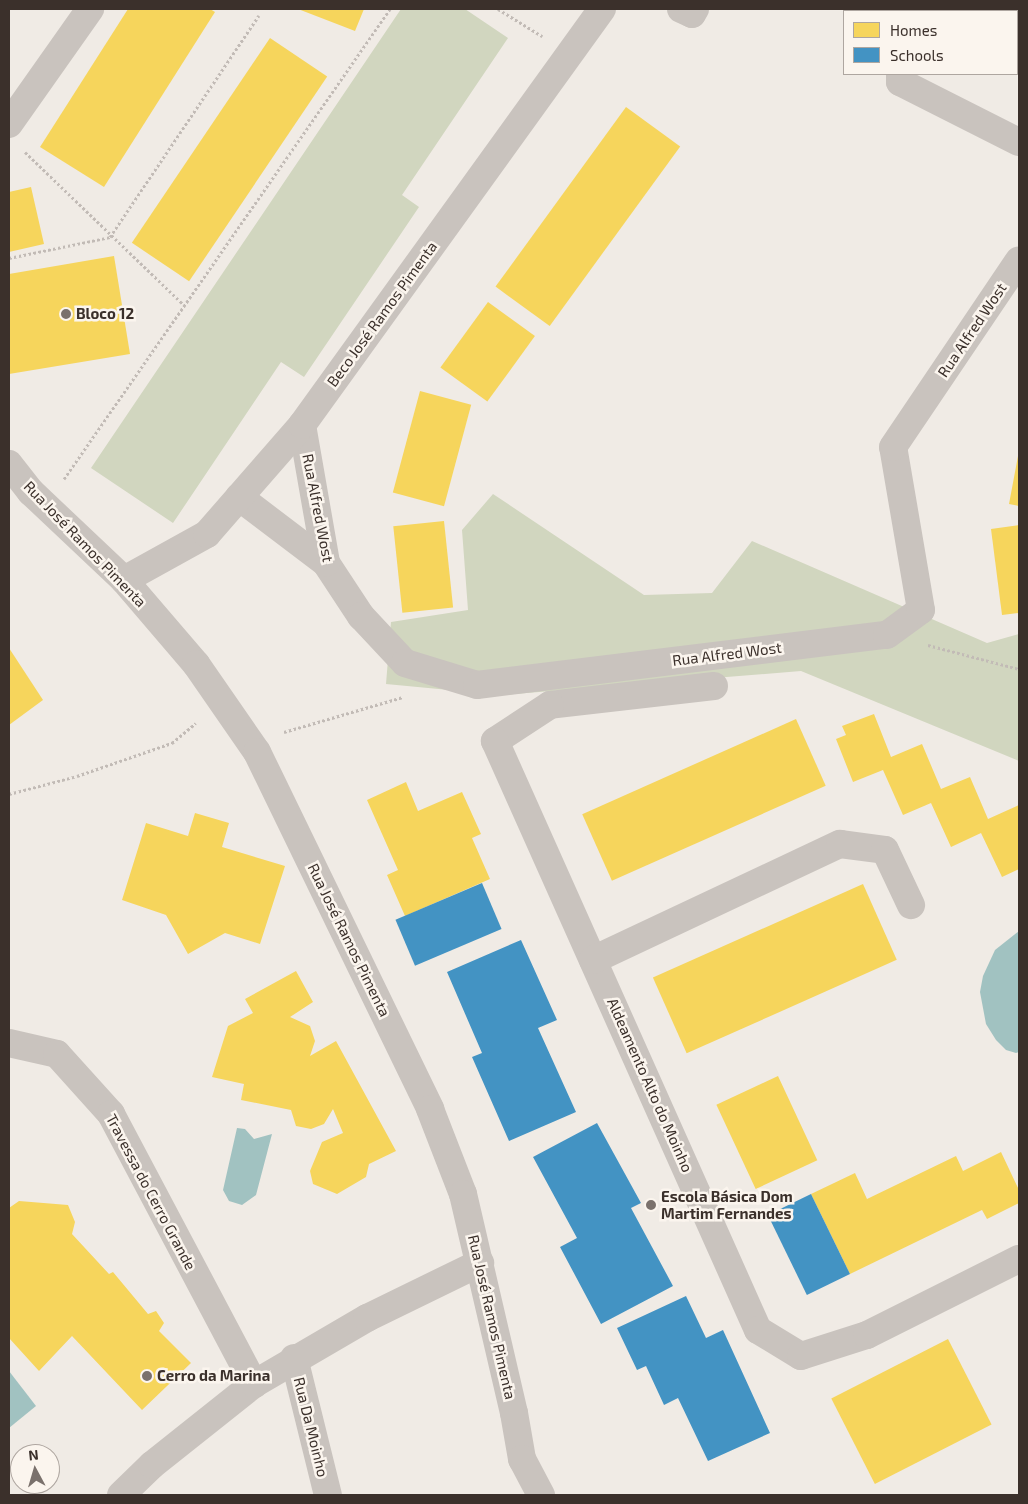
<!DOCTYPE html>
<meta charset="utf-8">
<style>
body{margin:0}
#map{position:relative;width:1028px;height:1504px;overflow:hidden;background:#f0ebe5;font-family:"Exo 2",sans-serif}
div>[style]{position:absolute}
.green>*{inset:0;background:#d1d6bf}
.water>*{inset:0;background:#a1c2c1}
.homes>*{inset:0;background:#f6d55c;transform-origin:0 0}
.schools>*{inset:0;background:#4393c3;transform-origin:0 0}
.path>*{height:3px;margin-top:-1.5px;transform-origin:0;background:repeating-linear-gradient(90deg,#c2bbb6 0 2.5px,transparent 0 5px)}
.minor>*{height:28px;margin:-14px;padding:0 14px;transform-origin:14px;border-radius:14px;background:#c9c3be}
.dots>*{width:14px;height:14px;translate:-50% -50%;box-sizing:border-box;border:2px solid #fbf5ee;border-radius:50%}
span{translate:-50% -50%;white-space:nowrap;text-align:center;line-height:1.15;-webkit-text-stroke:5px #fbf5ee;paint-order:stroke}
.poi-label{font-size:15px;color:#3b302b;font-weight:700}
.left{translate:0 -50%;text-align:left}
.street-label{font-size:15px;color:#3b302b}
.frame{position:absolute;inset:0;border:10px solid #3b302b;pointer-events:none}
.legend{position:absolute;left:843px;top:10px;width:175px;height:65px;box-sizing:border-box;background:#fbf5ee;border:1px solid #aea6a0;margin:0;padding:6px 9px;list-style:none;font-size:15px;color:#3b302b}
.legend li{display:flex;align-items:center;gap:10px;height:25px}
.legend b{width:25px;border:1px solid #aea6a0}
.north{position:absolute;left:10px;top:1444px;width:50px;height:50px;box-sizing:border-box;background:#fbf5ee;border:1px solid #aea6a0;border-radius:50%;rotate:354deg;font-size:14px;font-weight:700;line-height:20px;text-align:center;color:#3b302b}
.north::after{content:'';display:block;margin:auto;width:18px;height:22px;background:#7a716c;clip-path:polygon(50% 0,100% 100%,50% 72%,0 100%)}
</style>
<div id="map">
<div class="green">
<i style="clip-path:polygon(401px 9px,465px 9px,508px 38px,402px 195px,419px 207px,304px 377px,281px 362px,173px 523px,91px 468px)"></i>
<i style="clip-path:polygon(493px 494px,644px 595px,712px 593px,752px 541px,987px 643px,1019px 634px,1019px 761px,801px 671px,502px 695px,386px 684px,391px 622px,468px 610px,462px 530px)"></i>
</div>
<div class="water">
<i style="clip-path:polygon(1019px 931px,1019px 1052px,1016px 1053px,1006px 1050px,996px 1040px,986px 1024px,980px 992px,983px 976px,995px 950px)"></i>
<i style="clip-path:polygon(237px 1128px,245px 1129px,254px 1139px,272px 1134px,256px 1195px,242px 1205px,229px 1201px,223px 1190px)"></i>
<i style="clip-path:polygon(9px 1371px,36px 1406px,9px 1428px)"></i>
</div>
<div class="homes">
<i style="clip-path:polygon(128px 9px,210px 9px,215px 12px,104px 187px,40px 147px)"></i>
<i style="clip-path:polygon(298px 9px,364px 9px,355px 31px)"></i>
<i style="left:270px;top:38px;width:69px;height:247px;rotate:34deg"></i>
<i style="left:626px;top:107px;width:67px;height:222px;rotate:36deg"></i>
<i style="clip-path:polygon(31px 187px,44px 244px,9px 252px,9px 192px)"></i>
<i style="clip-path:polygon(114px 256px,130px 354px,9px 374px,9px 274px)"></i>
<i style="left:488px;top:302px;width:58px;height:81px;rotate:36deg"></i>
<i style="left:420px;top:391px;width:53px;height:105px;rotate:15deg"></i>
<i style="clip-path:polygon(1018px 456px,1019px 456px,1019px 506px,1009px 504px)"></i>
<i style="left:444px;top:521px;width:87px;height:51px;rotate:84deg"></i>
<i style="clip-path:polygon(1019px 525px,1019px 613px,1002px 615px,991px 529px)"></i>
<i style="clip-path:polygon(9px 648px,43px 700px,9px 725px)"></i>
<i style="clip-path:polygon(874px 714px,891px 757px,922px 744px,941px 789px,970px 777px,988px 819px,1019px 805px,1019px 869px,1002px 877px,981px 833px,951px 847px,931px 803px,903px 815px,883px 770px,853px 782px,836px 739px,846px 735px,842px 726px)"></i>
<i style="left:796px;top:719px;width:73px;height:234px;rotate:66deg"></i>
<i style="clip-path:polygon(406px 782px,418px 811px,462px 792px,481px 834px,472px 838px,490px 879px,405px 916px,387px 875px,398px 870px,367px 800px)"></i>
<i style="clip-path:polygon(195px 813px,229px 823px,222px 847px,285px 866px,260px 944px,225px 933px,188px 954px,166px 915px,122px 900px,146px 823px,188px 836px)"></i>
<i style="left:863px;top:884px;width:83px;height:230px;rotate:66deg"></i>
<i style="clip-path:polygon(296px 971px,313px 1002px,290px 1017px,310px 1026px,315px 1041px,310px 1056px,336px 1041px,396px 1151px,369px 1164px,366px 1177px,337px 1194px,313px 1184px,310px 1171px,322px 1142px,343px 1133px,333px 1109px,324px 1124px,311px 1129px,296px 1126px,291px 1110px,241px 1100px,244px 1084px,212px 1077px,228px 1026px,253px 1013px,245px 999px)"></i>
<i style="left:778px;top:1076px;width:93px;height:68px;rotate:65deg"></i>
<i style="clip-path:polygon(1001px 1152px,1019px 1190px,1019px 1203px,987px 1219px,982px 1210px,850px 1274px,811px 1194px,855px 1173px,867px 1199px,956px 1156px,963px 1171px)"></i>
<i style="clip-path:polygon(19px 1201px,68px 1205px,75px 1222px,72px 1234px,109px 1274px,113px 1272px,148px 1314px,156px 1311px,164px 1323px,159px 1331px,191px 1363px,142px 1410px,72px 1336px,39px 1371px,9px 1338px,9px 1208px)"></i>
<i style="left:948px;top:1339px;width:96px;height:131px;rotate:63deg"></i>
</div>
<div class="schools">
<i style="left:482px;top:883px;width:50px;height:94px;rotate:67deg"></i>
<i style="clip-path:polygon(521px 940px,557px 1020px,538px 1028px,576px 1112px,509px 1141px,472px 1057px,482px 1053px,447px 972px)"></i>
<i style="clip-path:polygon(597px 1123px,641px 1203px,631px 1208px,673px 1286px,601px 1324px,560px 1247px,577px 1238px,533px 1157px)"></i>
<i style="left:811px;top:1194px;width:89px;height:48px;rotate:64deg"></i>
<i style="clip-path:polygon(686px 1296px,706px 1338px,723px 1330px,770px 1433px,708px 1461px,678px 1398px,664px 1405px,646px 1366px,637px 1370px,617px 1328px)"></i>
</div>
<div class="path">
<i style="left:498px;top:9px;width:52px;rotate:31.5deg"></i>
<i style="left:25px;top:152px;width:221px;rotate:43.9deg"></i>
<i style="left:9px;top:258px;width:103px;rotate:-11.7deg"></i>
<i style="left:110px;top:237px;width:267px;rotate:-56.1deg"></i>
<i style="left:64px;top:479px;width:572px;rotate:-55.25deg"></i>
<i style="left:928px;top:645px;width:94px;rotate:14.8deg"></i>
<i style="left:284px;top:732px;width:124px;rotate:-16.4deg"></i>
<i style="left:9px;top:794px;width:70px;rotate:-14.8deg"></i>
<i style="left:77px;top:776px;width:101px;rotate:-19.2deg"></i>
<i style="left:172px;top:743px;width:31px;rotate:-40deg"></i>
</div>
<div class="minor">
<i style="left:681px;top:9px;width:12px;rotate:24deg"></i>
<i style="left:692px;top:14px;width:6px;rotate:-59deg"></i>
<i style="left:906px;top:11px;width:2px;rotate:-90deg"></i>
<i style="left:900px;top:74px;width:8px;rotate:90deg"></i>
<i style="left:900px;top:82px;width:133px;rotate:26.8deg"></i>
<i style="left:9px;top:124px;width:141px;rotate:-54.8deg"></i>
<i style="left:302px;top:425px;width:140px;rotate:80.1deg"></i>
<i style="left:326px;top:563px;width:64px;rotate:56.6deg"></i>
<i style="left:361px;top:616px;width:64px;rotate:46.9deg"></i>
<i style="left:405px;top:663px;width:75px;rotate:17deg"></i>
<i style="left:477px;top:685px;width:413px;rotate:-7deg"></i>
<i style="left:887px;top:635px;width:42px;rotate:-36.3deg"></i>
<i style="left:921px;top:610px;width:165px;rotate:-99.7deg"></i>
<i style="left:893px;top:447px;width:225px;rotate:-56deg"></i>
<i style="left:9px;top:464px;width:36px;rotate:52deg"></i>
<i style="left:31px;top:492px;width:128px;rotate:43.4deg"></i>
<i style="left:124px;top:580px;width:111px;rotate:49.4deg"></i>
<i style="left:196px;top:664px;width:107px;rotate:55.3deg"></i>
<i style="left:257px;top:752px;width:397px;rotate:64.1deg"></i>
<i style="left:430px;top:1109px;width:91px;rotate:68.8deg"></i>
<i style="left:463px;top:1194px;width:225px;rotate:76.9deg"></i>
<i style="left:514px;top:1413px;width:47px;rotate:80.1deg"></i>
<i style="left:522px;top:1459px;width:41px;rotate:62.2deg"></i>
<i style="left:239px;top:497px;width:109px;rotate:37.2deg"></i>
<i style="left:124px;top:580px;width:95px;rotate:-29deg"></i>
<i style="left:207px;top:534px;width:145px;rotate:-48.9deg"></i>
<i style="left:302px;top:425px;width:513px;rotate:-54.2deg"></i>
<i style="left:714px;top:686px;width:165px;rotate:173.4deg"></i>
<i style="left:550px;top:705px;width:66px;rotate:146.8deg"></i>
<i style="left:495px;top:741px;width:645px;rotate:65.94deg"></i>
<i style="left:758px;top:1330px;width:50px;rotate:31.2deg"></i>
<i style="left:801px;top:1356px;width:69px;rotate:-17.7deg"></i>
<i style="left:867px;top:1335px;width:170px;rotate:-26.6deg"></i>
<i style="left:593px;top:960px;width:273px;rotate:-25.2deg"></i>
<i style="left:840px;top:844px;width:45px;rotate:7.6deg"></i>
<i style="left:885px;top:850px;width:61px;rotate:64.7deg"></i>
<i style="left:9px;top:1043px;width:49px;rotate:12.9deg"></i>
<i style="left:57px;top:1054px;width:81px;rotate:48deg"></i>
<i style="left:111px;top:1114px;width:306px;rotate:62.1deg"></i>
<i style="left:294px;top:1358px;width:141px;rotate:76.1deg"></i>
<i style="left:121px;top:1495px;width:43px;rotate:-44.1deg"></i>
<i style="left:152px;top:1465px;width:130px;rotate:-38.5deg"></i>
<i style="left:254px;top:1384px;width:131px;rotate:-30.3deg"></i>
<i style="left:367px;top:1318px;width:126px;rotate:-26deg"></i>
</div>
<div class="dots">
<i style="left:66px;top:314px;background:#7a716c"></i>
<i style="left:651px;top:1205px;background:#7a716c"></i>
<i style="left:147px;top:1376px;background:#7a716c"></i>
</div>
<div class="poi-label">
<span class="left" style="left:76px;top:314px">Bloco 12</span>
<span class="left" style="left:661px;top:1205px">Escola Básica Dom<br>Martim Fernandes</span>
<span class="left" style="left:157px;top:1376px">Cerro da Marina</span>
</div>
<div class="street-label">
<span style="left:382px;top:314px;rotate:-54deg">Beco José Ramos Pimenta</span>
<span style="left:972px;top:330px;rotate:-56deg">Rua Alfred Wost</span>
<span style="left:318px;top:508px;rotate:79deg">Rua Alfred Wost</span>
<span style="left:85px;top:544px;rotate:46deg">Rua José Ramos Pimenta</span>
<span style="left:727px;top:654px;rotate:-7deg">Rua Alfred Wost</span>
<span style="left:349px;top:940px;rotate:64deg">Rua José Ramos Pimenta</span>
<span style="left:650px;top:1085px;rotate:66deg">Aldeamento Alto do Moinho</span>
<span style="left:151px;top:1192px;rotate:62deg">Travessa do Cerro Grande</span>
<span style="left:492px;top:1317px;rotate:77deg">Rua José Ramos Pimenta</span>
<span style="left:311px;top:1427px;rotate:76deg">Rua Da Moinho</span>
</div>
<div class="frame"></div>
<ul class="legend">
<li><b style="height:14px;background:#f6d55c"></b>Homes</li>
<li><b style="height:14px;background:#4393c3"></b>Schools</li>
</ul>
<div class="north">N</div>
</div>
